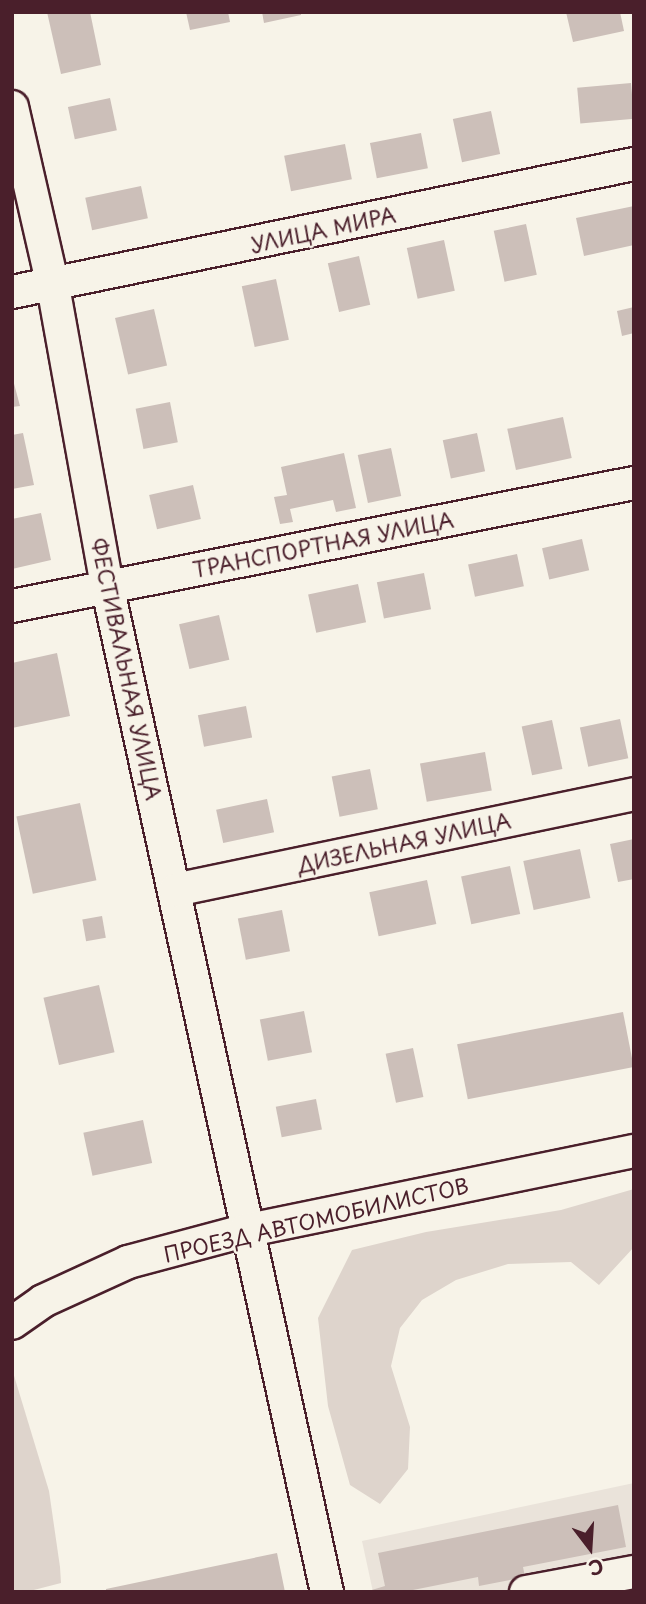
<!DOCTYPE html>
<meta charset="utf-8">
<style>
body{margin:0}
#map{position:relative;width:646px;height:1604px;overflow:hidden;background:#f7f3e8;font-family:"Playpen Sans",sans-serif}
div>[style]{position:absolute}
.built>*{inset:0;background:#eae3da}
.green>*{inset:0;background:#ded4cc}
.building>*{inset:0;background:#ccbfb9;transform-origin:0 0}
.roads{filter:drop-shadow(2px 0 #4a1f2b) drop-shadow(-2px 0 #4a1f2b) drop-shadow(0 2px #4a1f2b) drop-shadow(0 -2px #4a1f2b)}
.minor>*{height:32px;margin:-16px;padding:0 16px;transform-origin:16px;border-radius:16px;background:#f7f3e8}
span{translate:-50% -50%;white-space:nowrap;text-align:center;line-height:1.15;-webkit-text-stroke:5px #f7f3e8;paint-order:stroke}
.street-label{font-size:21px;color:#4a1f2b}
.frame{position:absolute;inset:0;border:14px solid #4a1f2b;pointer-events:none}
.north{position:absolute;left:555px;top:1513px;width:70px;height:70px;-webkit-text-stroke:5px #f7f3e8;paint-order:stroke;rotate:163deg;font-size:19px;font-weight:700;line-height:28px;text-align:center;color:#4a1f2b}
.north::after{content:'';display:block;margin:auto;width:24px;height:32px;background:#4a1f2b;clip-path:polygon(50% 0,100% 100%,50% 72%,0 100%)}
</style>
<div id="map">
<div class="built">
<i style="clip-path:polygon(634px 1483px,634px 1592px,373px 1592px,362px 1541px)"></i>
</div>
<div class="green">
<i style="clip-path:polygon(634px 1189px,634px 1247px,599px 1285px,571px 1262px,508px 1264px,456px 1280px,422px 1300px,400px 1328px,391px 1366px,410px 1427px,408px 1469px,380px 1504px,350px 1485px,328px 1406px,318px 1318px,352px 1250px,426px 1232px,561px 1210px)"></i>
<i style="clip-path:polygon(12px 1369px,49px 1491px,60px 1567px,61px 1583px,26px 1592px,12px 1592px)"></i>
</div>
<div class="building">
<i style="clip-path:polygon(47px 12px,90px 12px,101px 65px,61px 74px)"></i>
<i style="clip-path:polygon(186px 12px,228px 12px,230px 22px,190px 30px)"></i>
<i style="clip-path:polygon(262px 12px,301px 12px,301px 15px,264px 23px)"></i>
<i style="clip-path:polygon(566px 12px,620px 12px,624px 31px,573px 42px)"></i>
<i style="left:631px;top:83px;width:36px;height:54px;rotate:85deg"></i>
<i style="left:110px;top:98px;width:33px;height:43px;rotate:78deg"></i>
<i style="left:491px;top:111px;width:44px;height:39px;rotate:78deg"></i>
<i style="left:421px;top:133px;width:36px;height:52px;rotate:79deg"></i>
<i style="left:345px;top:144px;width:36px;height:62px;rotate:79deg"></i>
<i style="left:141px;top:186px;width:33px;height:57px;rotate:78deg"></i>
<i style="clip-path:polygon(634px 206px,634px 245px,584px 256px,576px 218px)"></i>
<i style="left:526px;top:224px;width:52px;height:33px;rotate:78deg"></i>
<i style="left:444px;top:240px;width:52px;height:38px;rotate:78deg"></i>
<i style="left:359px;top:256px;width:50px;height:32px;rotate:77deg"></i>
<i style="left:276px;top:279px;width:62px;height:35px;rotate:78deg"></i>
<i style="clip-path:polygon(634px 307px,634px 333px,622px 336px,617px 311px)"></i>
<i style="left:154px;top:309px;width:58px;height:40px;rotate:77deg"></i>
<i style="clip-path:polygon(12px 376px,20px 406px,12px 407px)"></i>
<i style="left:170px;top:402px;width:41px;height:35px;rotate:79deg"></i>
<i style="left:563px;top:417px;width:42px;height:57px;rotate:78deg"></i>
<i style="clip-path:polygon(23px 433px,34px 485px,12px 489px,12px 435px)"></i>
<i style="left:477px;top:433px;width:39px;height:35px;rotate:78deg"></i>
<i style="left:391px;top:448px;width:49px;height:34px;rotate:78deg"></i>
<i style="clip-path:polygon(344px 453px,356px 508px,336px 512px,333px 500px,290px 509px,293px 522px,280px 524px,274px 497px,287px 495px,281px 467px)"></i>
<i style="left:193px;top:485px;width:35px;height:45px;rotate:77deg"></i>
<i style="clip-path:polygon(41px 513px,51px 560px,12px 569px,12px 519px)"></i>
<i style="left:582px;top:539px;width:32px;height:41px;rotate:77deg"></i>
<i style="left:517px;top:554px;width:33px;height:50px;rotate:78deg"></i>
<i style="left:424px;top:573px;width:37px;height:48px;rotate:79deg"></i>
<i style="left:358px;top:584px;width:39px;height:51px;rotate:78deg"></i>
<i style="left:219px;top:615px;width:46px;height:41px;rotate:77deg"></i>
<i style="clip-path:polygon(57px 653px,70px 716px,12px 728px,12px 663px)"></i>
<i style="left:246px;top:706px;width:32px;height:49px;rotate:79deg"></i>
<i style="left:620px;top:719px;width:40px;height:41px;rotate:78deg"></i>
<i style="left:552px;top:720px;width:50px;height:31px;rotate:78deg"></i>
<i style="left:485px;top:752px;width:39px;height:66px;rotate:80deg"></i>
<i style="left:370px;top:769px;width:41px;height:39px;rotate:79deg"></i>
<i style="left:267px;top:799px;width:34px;height:52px;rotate:78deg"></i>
<i style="left:80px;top:803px;width:79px;height:65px;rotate:78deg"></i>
<i style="clip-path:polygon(634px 839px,634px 879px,618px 882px,610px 844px)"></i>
<i style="left:580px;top:849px;width:50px;height:58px;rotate:78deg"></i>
<i style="left:510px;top:866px;width:49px;height:50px;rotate:78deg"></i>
<i style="left:427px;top:880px;width:45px;height:59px;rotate:78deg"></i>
<i style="left:282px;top:910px;width:42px;height:45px;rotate:79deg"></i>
<i style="left:102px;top:916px;width:22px;height:20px;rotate:80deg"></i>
<i style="left:99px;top:985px;width:69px;height:57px;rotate:77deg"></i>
<i style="left:304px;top:1011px;width:42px;height:45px;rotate:79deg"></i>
<i style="left:623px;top:1012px;width:56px;height:169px;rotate:79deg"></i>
<i style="left:413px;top:1048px;width:50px;height:28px;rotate:78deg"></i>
<i style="left:316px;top:1099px;width:31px;height:41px;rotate:79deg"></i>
<i style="left:143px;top:1120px;width:44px;height:61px;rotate:78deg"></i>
<i style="clip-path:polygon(618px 1505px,626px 1547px,523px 1567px,525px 1577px,479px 1586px,478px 1577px,403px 1592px,365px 1592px,385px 1586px,378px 1553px)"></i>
<i style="clip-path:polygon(277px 1553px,285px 1592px,106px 1592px,106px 1589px)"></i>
</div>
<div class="roads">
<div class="minor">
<i style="left:12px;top:107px;width:184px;rotate:77.1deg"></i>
<i style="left:53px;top:286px;width:304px;rotate:79.8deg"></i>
<i style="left:107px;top:585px;width:1031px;rotate:77.68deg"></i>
<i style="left:12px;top:292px;width:635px;rotate:-11.63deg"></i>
<i style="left:12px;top:606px;width:634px;rotate:-11.19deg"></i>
<i style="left:175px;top:890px;width:469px;rotate:-11.8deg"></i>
<i style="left:12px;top:1323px;width:38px;rotate:-35deg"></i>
<i style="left:43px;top:1301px;width:94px;rotate:-24.6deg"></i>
<i style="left:128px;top:1262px;width:120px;rotate:-15deg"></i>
<i style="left:244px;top:1231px;width:398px;rotate:-11.6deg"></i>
<i style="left:526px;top:1592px;width:110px;rotate:-10.5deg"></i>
</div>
</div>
<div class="street-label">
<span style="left:323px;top:229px;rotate:-12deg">УЛИЦА МИРА</span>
<span style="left:323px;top:544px;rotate:-11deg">ТРАНСПОРТНАЯ УЛИЦА</span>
<span style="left:127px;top:669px;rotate:78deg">ФЕСТИВАЛЬНАЯ УЛИЦА</span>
<span style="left:404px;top:842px;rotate:-12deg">ДИЗЕЛЬНАЯ УЛИЦА</span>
<span style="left:316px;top:1219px;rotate:-13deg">ПРОЕЗД АВТОМОБИЛИСТОВ</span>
</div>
<div class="frame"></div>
<div class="north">С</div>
</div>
